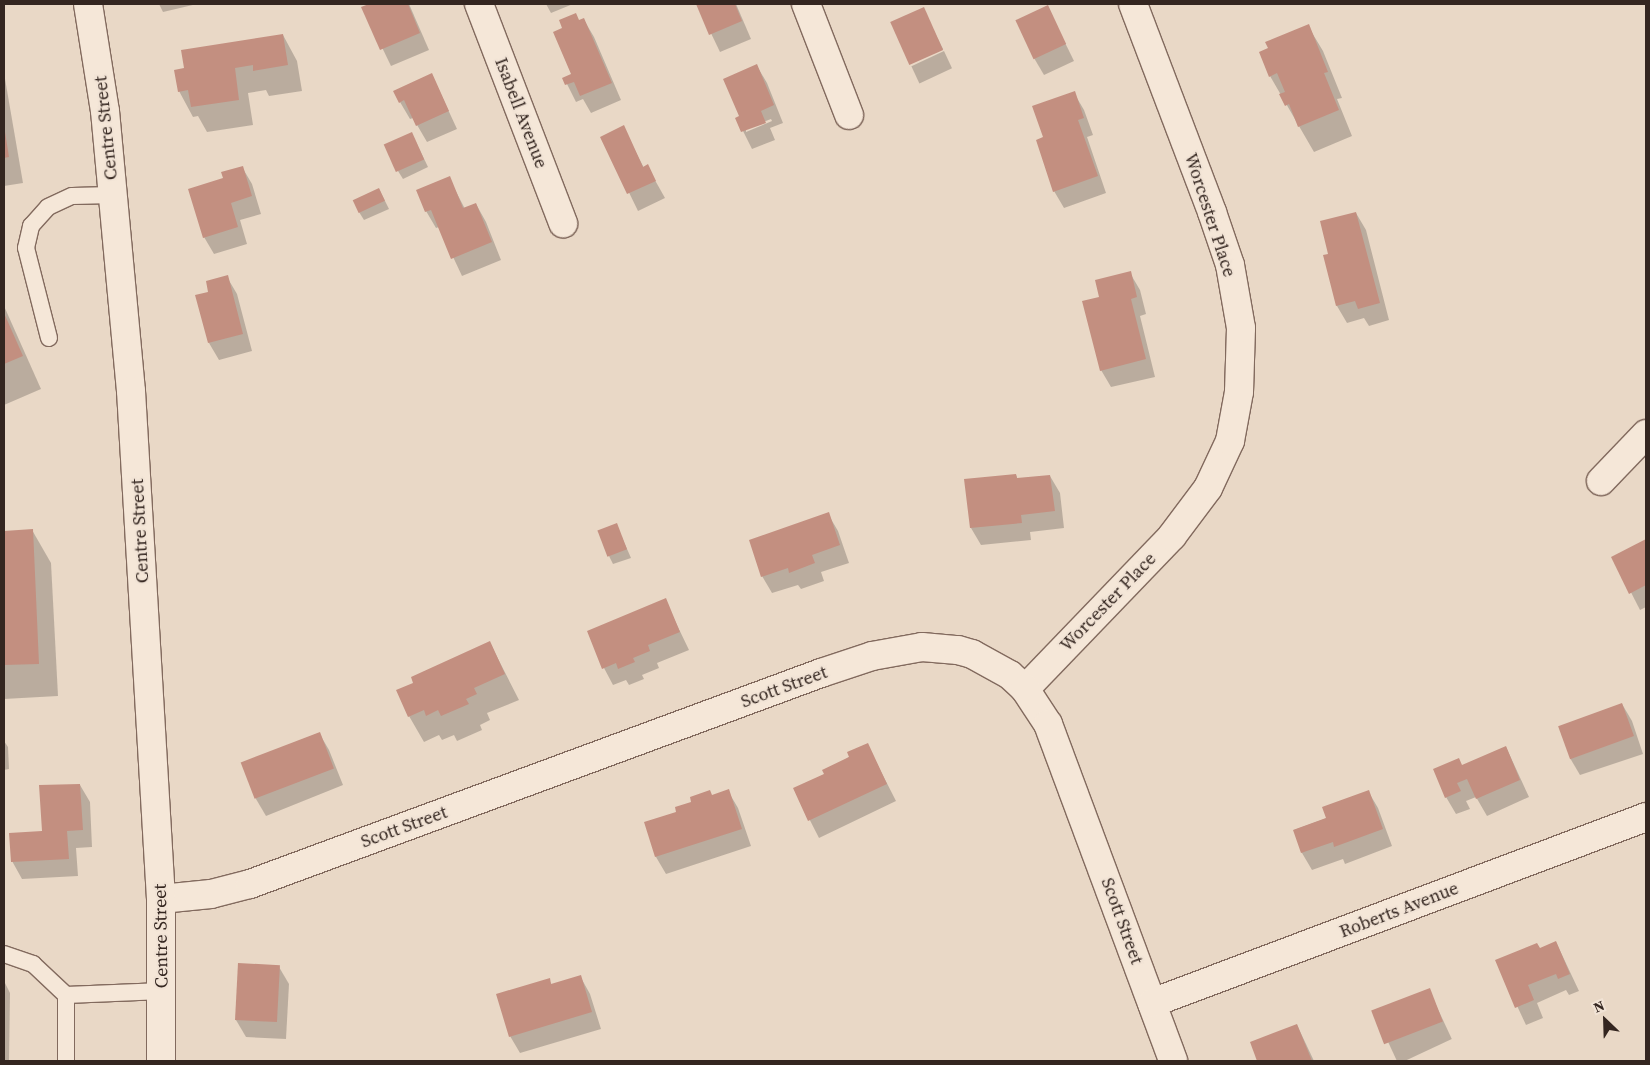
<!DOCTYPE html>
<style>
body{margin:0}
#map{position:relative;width:1650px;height:1065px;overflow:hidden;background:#e9d8c6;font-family:"Source Serif 4",serif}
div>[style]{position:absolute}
.shadow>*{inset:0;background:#0003;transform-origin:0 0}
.building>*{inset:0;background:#c38f80;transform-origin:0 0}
.roads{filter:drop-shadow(1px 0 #826a5e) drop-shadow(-1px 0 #826a5e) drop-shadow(0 1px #826a5e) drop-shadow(0 -1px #826a5e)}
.lane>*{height:16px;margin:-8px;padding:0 8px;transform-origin:8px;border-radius:8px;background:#f5e7d8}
.street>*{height:28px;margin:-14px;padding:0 14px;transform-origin:14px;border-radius:14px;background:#f5e7d8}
.secondary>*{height:28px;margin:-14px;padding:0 14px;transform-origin:14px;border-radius:14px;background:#f5e7d8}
span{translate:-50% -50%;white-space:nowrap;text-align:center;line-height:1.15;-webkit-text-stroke:4px #f1e3d5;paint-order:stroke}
.street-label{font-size:18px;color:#342620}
.frame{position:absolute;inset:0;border:5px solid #342620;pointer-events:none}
.north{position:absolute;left:1580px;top:995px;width:50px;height:50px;-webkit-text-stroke:4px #f1e3d5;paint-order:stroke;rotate:336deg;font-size:14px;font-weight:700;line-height:20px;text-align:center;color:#342620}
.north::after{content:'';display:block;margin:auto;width:18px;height:22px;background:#342620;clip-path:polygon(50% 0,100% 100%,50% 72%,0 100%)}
</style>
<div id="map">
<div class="shadow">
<i style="clip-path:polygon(159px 4px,197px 4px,163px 12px)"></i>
<i style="clip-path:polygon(372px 4px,409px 4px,429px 50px,391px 66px,363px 8px)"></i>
<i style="clip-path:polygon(546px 4px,573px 4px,551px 13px)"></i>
<i style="clip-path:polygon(697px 4px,736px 4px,751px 39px,720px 52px)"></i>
<i style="clip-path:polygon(1047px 6px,1074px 61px,1044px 75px,1034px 58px)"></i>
<i style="clip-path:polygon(923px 9px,943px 49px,910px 64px)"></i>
<i style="clip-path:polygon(584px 20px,594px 37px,621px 100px,591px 113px,583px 99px,576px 102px,567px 84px,573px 74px,564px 29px)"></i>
<i style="clip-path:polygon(1308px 26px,1323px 51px,1342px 98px,1337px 99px,1352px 136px,1314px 152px,1270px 76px)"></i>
<i style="clip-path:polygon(283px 35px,297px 61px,302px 91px,269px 96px,266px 90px,248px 93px,253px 125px,207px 132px,198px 116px,193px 117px,179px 91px)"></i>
<i style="left:944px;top:51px;width:19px;height:36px;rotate:65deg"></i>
<i style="clip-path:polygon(evenodd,757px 66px,767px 83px,783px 123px,770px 128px,775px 140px,752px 149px,737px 119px,741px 117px,757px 66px,771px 119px,772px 121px,746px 132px,746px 129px,771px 119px)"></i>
<i style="clip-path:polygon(4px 73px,23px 183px,4px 186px)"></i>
<i style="clip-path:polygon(432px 75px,457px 129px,427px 142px,413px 118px,410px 119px,400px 102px)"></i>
<i style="clip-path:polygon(1074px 93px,1084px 110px,1093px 135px,1087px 137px,1106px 193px,1064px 208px,1054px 191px,1045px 138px)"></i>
<i style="clip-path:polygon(623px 127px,644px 168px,647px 166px,665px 198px,638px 211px,602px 137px)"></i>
<i style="clip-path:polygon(416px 142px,428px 167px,403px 179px,398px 171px)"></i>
<i style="clip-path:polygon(242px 167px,252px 184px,261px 214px,240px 220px,247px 244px,214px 254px,204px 237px,225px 179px)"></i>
<i style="clip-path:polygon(449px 178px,465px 209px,476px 204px,486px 222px,501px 260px,462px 276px,439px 227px,436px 228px,426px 211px)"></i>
<i style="clip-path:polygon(379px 189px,389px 209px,364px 220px,359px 212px)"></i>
<i style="clip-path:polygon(1356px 213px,1366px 230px,1389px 320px,1369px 326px,1364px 318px,1347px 323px,1337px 306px,1330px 255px)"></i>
<i style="clip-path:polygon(1130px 273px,1140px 290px,1146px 314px,1140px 316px,1155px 377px,1111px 387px,1101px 370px,1100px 298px)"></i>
<i style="clip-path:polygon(227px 277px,237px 294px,252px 351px,219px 360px,209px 343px,197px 296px,210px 292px)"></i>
<i style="clip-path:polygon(4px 306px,41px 389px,4px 405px)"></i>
<i style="clip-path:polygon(1016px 475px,1018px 480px,1050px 476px,1060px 493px,1064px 528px,1030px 532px,1031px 540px,981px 545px,971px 528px,965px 481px)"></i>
<i style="clip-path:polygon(828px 514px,838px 531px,849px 563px,821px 572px,824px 581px,801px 589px,798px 585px,772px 593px,762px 576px)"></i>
<i style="clip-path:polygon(616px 524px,631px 558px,613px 564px,609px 556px)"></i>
<i style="clip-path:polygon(32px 530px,51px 563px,58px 696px,4px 699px,4px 532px)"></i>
<i style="clip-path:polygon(1646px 541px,1646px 607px,1640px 610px,1613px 557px)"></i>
<i style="clip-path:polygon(665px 600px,689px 650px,657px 663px,659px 668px,642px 675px,644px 679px,629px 685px,626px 680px,613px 685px,604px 668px)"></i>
<i style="clip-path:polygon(490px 643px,519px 700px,487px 713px,490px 720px,480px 725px,482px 730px,457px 741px,454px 735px,442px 740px,439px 735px,424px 742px,409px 716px,415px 683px)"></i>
<i style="clip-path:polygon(1622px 704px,1632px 721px,1643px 754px,1580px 775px,1570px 758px)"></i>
<i style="clip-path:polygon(319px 733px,329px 750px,343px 785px,266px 816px,256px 799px,242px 763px)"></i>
<i style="clip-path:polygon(4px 741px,8px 747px,9px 769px,4px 770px)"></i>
<i style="clip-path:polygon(867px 744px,896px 801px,819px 838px,794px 789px,825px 774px)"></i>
<i style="clip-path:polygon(1506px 747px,1529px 797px,1487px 816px,1476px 797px,1466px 801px,1470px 809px,1456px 814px,1446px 797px,1462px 766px)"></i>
<i style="clip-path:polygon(80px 785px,90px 802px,92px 847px,76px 848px,78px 876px,22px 879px,12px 861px,43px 833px)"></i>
<i style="clip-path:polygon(728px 791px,738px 808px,751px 846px,666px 874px,656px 857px,645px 823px,678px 812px)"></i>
<i style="clip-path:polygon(1368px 791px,1378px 808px,1392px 846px,1345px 864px,1343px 859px,1312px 870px,1302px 853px,1294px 830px,1327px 818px)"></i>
<i style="clip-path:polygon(1556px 942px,1579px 991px,1569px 995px,1566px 990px,1537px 1003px,1543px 1018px,1526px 1025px,1496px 961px,1540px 949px)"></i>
<i style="clip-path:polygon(279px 967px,289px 984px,286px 1039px,246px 1037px,236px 1020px)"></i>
<i style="clip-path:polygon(580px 976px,590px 994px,601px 1029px,520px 1053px,510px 1036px,549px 980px,552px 985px)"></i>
<i style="clip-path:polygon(4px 981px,10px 993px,9px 1061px,4px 1061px)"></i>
<i style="left:1429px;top:990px;width:54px;height:59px;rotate:65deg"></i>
<i style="clip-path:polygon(1297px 1025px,1314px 1061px,1258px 1061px,1251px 1043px)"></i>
</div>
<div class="building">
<i style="clip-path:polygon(369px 4px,408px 4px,420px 33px,380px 50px,361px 7px)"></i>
<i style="clip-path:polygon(696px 4px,735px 4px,742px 21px,709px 35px)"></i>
<i style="left:1048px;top:5px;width:43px;height:36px;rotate:65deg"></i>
<i style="left:924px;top:7px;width:47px;height:37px;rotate:66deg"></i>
<i style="clip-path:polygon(576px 13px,579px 20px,584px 18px,612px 83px,580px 96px,574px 82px,565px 85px,562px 78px,571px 74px,553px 32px,562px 28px,559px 20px)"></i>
<i style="clip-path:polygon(1309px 24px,1328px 72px,1324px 73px,1339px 110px,1298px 127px,1289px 104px,1285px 106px,1279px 94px,1285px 92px,1277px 73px,1269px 77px,1259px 52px,1268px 48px,1265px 42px)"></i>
<i style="clip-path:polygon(283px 34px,288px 65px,253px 71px,253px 65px,235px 68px,239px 100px,191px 107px,188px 90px,178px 92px,174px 70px,184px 68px,181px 50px)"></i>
<i style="clip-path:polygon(757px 64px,774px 105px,761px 111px,766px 123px,741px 132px,735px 118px,739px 116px,723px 79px)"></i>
<i style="clip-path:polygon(432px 73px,449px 111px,416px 126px,404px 100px,399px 103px,393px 91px)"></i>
<i style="clip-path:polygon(1075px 91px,1084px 118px,1078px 120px,1098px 176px,1053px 192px,1036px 140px,1043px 137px,1032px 106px)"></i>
<i style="clip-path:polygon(624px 125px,643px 167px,648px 164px,656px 181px,627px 194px,600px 137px)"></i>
<i style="clip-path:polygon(5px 132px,9px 157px,4px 158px,4px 133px)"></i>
<i style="left:412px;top:132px;width:30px;height:31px;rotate:66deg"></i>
<i style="clip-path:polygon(243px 166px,252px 196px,231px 203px,238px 227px,203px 238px,188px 189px,223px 178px,221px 172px)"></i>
<i style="clip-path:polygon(450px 176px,463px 208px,476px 203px,492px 242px,451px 259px,431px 210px,425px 212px,416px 190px)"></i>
<i style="left:379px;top:188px;width:14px;height:29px;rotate:65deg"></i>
<i style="clip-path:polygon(1356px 212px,1380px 303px,1358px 309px,1355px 301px,1336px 306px,1323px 255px,1328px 254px,1320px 221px)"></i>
<i style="clip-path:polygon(1131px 271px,1137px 297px,1131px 299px,1146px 359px,1100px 371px,1082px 301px,1099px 297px,1095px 280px)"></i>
<i style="clip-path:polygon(228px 275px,243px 334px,208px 343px,195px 295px,208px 292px,206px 281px)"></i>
<i style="clip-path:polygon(4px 313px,23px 356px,4px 364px)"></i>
<i style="clip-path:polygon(1016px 474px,1017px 478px,1050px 475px,1055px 511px,1021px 515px,1022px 523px,970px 528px,964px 479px)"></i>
<i style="clip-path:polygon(829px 512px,840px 545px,812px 555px,815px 563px,789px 573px,788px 568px,761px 577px,749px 540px)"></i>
<i style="left:617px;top:523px;width:28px;height:21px;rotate:69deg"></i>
<i style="clip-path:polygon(33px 529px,39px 664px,4px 665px,4px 531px)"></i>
<i style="clip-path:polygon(1646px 539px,1646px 585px,1629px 594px,1611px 557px)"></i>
<i style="clip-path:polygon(666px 598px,680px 632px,648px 645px,650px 651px,633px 658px,635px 662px,618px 669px,616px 663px,602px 669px,587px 631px)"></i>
<i style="clip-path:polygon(490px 641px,505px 674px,474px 688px,477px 694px,466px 699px,469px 704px,441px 716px,438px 710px,426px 716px,424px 710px,408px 717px,396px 690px,413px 683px,411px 677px)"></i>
<i style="left:1622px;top:703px;width:35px;height:68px;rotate:70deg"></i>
<i style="left:320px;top:732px;width:39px;height:85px;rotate:69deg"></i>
<i style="clip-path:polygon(868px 743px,887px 784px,808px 821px,793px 788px,824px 774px,822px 770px,849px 757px,847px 752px)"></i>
<i style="clip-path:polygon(1506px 746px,1520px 780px,1476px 799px,1467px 779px,1457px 783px,1461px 791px,1445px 798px,1433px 769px,1459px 758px,1462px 765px)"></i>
<i style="clip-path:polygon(80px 784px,83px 830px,67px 831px,69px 859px,11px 862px,9px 833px,42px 831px,39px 785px)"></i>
<i style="clip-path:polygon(729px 789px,742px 829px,655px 857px,644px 822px,676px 812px,675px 807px,691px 802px,690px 797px,710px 790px,712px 795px)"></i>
<i style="clip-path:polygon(1369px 790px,1383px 829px,1334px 847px,1333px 842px,1301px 853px,1293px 830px,1326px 818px,1322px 807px)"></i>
<i style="clip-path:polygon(1556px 941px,1570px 974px,1558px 979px,1556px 974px,1528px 985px,1534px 1000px,1515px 1008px,1495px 960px,1537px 943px,1540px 948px)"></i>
<i style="left:238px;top:963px;width:42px;height:57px;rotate:3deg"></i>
<i style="clip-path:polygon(581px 975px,592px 1012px,509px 1037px,496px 994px,550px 978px,551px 984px)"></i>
<i style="left:1430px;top:988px;width:36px;height:63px;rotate:69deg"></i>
<i style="clip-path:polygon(1297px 1024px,1312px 1061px,1257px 1061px,1250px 1042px)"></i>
</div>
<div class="roads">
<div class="lane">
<i style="left:49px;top:338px;width:93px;rotate:-104.3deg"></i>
<i style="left:26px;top:248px;width:23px;rotate:-77deg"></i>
<i style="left:31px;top:226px;width:25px;rotate:-48deg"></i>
<i style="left:48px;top:207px;width:26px;rotate:-25deg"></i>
<i style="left:72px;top:196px;width:41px;rotate:-1.4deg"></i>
<i style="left:4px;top:954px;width:31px;rotate:19deg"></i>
<i style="left:33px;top:964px;width:45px;rotate:43.2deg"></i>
<i style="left:66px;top:1061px;width:66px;rotate:-90deg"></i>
<i style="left:66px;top:995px;width:97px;rotate:-2.4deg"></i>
</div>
<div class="street">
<i style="left:479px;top:4px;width:235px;rotate:69deg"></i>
<i style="left:806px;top:4px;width:119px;rotate:68.8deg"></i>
<i style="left:1601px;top:481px;width:65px;rotate:-46.2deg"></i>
<i style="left:1025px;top:689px;width:212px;rotate:-46.1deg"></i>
<i style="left:1172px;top:536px;width:60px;rotate:-53.1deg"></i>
<i style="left:1208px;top:488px;width:52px;rotate:-64.9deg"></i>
<i style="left:1230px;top:441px;width:50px;rotate:-79.6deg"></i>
<i style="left:1239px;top:392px;width:64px;rotate:-88.2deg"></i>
<i style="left:1241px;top:328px;width:64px;rotate:-99.9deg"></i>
<i style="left:1230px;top:265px;width:56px;rotate:-108.8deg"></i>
<i style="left:1212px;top:212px;width:222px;rotate:-110.8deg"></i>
<i style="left:161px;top:899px;width:50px;rotate:-5.7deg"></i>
<i style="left:211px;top:894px;width:40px;rotate:-14.4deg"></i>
<i style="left:250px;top:884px;width:609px;rotate:-20.28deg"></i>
<i style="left:821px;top:673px;width:54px;rotate:-18.4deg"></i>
<i style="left:872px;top:656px;width:51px;rotate:-10.2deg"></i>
<i style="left:922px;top:647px;width:36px;rotate:5deg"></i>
<i style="left:958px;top:650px;width:15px;rotate:16deg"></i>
<i style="left:972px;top:654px;width:43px;rotate:28.9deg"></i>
<i style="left:1010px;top:675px;width:21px;rotate:43deg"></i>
<i style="left:1025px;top:689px;width:42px;rotate:56.7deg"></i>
<i style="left:1048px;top:724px;width:359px;rotate:69.6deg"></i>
<i style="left:1152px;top:1003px;width:528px;rotate:-20.63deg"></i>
</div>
<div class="secondary">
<i style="left:88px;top:4px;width:108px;rotate:81deg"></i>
<i style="left:105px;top:111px;width:281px;rotate:84.7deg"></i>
<i style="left:131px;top:391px;width:509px;rotate:86.62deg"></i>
<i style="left:161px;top:899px;width:162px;rotate:90deg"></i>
</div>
</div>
<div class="street-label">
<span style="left:521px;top:113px;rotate:69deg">Isabell Avenue</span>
<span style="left:106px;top:128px;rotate:-96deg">Centre Street</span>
<span style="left:1210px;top:215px;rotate:72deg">Worcester Place</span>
<span style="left:140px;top:531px;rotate:-93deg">Centre Street</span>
<span style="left:1108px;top:602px;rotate:-46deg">Worcester Place</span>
<span style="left:784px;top:687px;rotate:-20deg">Scott Street</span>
<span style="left:404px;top:827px;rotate:-20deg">Scott Street</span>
<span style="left:1399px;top:910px;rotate:-21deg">Roberts Avenue</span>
<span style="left:1122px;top:921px;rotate:70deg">Scott Street</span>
<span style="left:161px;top:936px;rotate:-91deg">Centre Street</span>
</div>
<div class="frame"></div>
<div class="north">N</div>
</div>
